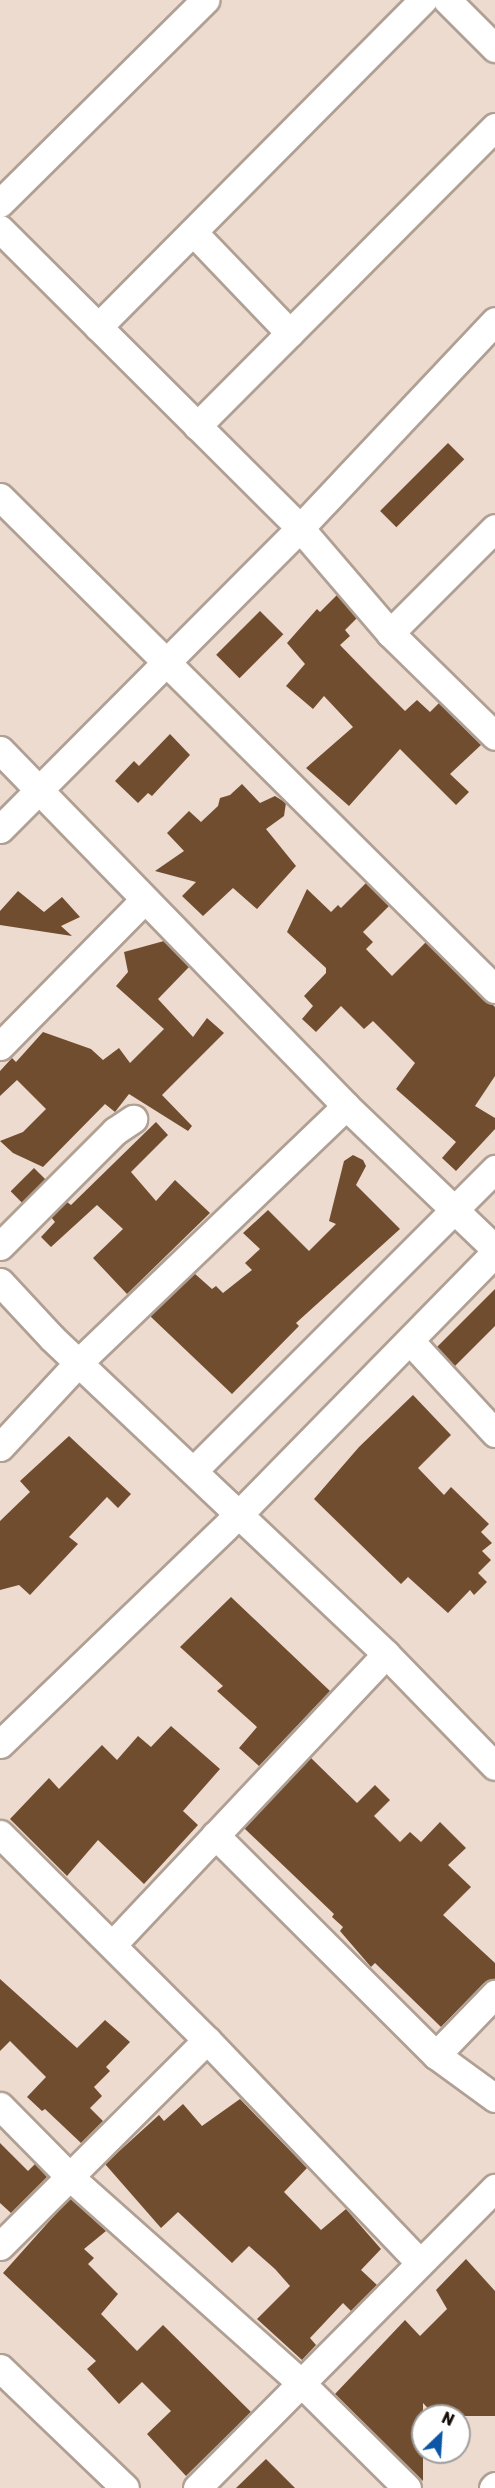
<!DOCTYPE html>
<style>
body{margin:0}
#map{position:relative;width:495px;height:2488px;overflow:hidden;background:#eddbcf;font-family:Rubik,sans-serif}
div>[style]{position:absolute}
.building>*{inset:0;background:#714d30;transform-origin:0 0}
.roads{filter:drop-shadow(2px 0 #b0a094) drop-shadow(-2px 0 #b0a094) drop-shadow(0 2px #b0a094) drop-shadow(0 -2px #b0a094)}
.minor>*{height:27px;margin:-13.5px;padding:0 13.5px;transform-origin:13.5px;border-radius:13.5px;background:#fff}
span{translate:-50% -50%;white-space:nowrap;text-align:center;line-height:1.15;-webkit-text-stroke:6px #fff;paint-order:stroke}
.north{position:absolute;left:411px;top:2404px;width:60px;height:60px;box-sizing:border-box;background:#fff;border:2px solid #a09e9c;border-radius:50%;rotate:25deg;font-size:16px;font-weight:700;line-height:24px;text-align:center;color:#120c08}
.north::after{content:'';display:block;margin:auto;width:21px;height:27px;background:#0b56a5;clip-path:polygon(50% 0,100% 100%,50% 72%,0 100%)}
</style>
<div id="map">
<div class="building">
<i style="left:448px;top:443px;width:23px;height:96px;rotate:45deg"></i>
<i style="clip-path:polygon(337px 595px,357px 618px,345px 630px,350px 636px,340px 645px,370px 676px,405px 711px,417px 700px,430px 712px,439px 703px,481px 745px,450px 774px,469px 792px,456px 805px,400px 749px,349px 806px,306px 768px,353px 727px,324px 696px,313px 709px,286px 686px,305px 664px,287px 643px,317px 609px,320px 612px)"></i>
<i style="left:260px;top:611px;width:33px;height:62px;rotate:45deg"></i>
<i style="clip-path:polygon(170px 734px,190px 755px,152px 796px,148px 793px,138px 803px,115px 781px,134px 761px,139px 766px)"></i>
<i style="clip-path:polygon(242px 784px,260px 803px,275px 796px,286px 803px,284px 816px,266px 829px,296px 866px,257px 909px,233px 888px,203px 916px,182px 896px,196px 882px,155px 871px,184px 851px,167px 833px,189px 811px,201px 822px,218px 806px,220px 798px,230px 795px)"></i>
<i style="clip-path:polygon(366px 883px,389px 906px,363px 932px,373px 942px,366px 949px,392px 976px,426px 942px,495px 1007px,495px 1076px,475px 1106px,495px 1118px,495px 1129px,456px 1171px,442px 1158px,456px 1142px,396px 1089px,415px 1063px,373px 1021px,364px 1029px,341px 1006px,316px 1032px,302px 1019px,313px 1006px,304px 996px,326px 973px,326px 968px,287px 932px,307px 889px,331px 912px,338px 905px,341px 908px)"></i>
<i style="clip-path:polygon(18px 891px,44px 912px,62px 897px,80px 917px,61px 926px,72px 936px,0 925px,0 911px)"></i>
<i style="clip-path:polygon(164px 941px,189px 967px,158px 999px,193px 1037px,207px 1018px,224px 1033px,162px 1095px,192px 1126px,188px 1131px,129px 1094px,115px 1112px,105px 1104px,43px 1167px,13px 1153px,0 1141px,23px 1132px,46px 1109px,17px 1080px,0 1096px,0 1071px,12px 1058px,16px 1062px,43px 1032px,91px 1049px,103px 1060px,119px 1048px,130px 1063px,164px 1029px,116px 986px,128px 972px,124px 952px)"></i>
<i style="clip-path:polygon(156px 1122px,168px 1135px,131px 1172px,156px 1201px,175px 1180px,210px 1213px,127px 1294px,93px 1258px,123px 1229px,97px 1205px,51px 1247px,41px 1237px,55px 1222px,51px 1217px,57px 1212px,67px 1202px,71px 1205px)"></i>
<i style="clip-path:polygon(353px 1155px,363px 1160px,366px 1166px,356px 1185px,400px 1229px,296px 1323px,299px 1326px,232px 1394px,150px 1316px,194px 1273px,212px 1289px,216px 1286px,223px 1293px,252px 1270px,245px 1263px,260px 1249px,243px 1233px,268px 1210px,309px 1251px,336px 1224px,329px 1221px,344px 1161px)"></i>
<i style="left:34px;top:1168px;width:16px;height:33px;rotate:45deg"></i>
<i style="clip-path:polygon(495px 1289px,495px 1326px,455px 1366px,437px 1347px)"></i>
<i style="clip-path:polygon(413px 1395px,451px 1435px,418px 1468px,444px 1495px,451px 1487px,489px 1524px,481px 1532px,492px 1543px,482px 1551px,491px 1560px,478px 1573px,487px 1582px,474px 1595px,470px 1590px,448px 1613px,408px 1577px,401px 1584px,314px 1499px,359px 1447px)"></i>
<i style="clip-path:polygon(69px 1436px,131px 1494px,118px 1508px,107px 1497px,69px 1537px,78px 1544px,30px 1595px,19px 1585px,0 1590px,0 1521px,30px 1492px,20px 1481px)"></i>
<i style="clip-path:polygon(231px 1597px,330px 1691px,259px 1766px,239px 1748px,257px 1727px,217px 1691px,223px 1686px,180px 1647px)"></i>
<i style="clip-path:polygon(171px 1726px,220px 1769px,183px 1811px,198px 1825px,144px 1884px,98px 1840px,67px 1876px,10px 1819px,49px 1778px,59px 1789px,102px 1745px,117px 1760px,138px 1736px,151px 1747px)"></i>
<i style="clip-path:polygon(310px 1757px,357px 1803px,375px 1785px,390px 1800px,374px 1816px,400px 1842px,410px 1832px,421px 1842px,440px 1822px,466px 1848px,448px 1865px,471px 1887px,443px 1915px,495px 1963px,495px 1979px,484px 1983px,441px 2027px,375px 1963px,371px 1967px,340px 1931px,343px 1927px,332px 1917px,334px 1914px,244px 1828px)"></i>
<i style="clip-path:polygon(0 1979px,77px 2048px,105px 2020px,130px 2042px,106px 2067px,110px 2071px,94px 2087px,102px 2096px,90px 2108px,103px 2121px,81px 2143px,45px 2109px,42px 2111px,27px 2097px,46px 2077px,10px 2041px,0 2051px)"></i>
<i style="clip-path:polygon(240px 2099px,307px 2168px,284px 2192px,321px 2230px,346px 2209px,381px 2249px,361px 2270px,377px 2285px,351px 2311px,343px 2303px,310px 2338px,316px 2345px,302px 2360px,257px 2319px,290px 2286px,275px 2269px,249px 2246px,232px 2263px,178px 2212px,161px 2228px,105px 2164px,159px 2115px,164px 2121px,183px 2104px,202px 2126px)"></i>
<i style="clip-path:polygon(0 2143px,28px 2171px,35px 2164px,47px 2177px,11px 2213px,0 2203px)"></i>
<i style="clip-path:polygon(70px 2198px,106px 2231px,84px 2249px,94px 2258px,88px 2264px,118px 2294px,101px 2314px,137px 2351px,163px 2325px,251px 2412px,186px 2476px,147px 2434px,171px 2411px,142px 2382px,119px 2404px,87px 2369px,96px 2361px,3px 2273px)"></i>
<i style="clip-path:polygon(466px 2259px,495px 2291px,495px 2416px,435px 2416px,423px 2403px,423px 2481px,335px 2394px,405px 2320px,420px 2336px,447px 2309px,436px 2290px)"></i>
<i style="clip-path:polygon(266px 2459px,295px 2488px,236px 2488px)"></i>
</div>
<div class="roads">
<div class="minor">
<i style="left:447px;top:0;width:68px;rotate:45deg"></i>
<i style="left:0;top:203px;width:289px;rotate:-44.7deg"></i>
<i style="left:0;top:229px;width:424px;rotate:44.9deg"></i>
<i style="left:300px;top:528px;width:138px;rotate:49.4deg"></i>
<i style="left:390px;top:633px;width:147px;rotate:44.4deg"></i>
<i style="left:193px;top:232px;width:140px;rotate:46.2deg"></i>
<i style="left:98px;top:327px;width:461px;rotate:-45.2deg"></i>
<i style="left:197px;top:426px;width:422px;rotate:-45.1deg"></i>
<i style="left:0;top:497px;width:698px;rotate:44.83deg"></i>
<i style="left:390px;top:633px;width:148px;rotate:-45deg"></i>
<i style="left:0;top:750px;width:496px;rotate:45.8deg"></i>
<i style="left:346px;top:1106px;width:207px;rotate:43.8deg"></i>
<i style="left:0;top:829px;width:425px;rotate:-45.1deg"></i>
<i style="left:300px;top:528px;width:284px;rotate:-46.7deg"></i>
<i style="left:0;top:1046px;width:205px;rotate:-45.4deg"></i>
<i style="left:0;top:1246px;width:163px;rotate:-45deg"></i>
<i style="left:115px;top:1131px;width:22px;rotate:-34deg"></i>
<i style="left:0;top:1282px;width:76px;rotate:47.1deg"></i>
<i style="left:52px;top:1338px;width:460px;rotate:43.4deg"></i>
<i style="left:386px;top:1654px;width:156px;rotate:45.8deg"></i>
<i style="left:411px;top:1342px;width:124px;rotate:47.3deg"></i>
<i style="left:0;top:1447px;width:115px;rotate:-47.1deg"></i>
<i style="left:78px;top:1363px;width:371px;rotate:-43.8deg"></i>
<i style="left:194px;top:1470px;width:426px;rotate:-45deg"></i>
<i style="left:0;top:1744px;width:333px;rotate:-43.9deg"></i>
<i style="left:240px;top:1513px;width:364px;rotate:-45.6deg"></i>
<i style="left:0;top:1834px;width:292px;rotate:44.9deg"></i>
<i style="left:207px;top:2040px;width:308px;rotate:46.3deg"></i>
<i style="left:215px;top:1835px;width:312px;rotate:44.9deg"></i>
<i style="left:436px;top:2055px;width:73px;rotate:36.1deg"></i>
<i style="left:113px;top:1944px;width:398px;rotate:-46.7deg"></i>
<i style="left:436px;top:2055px;width:85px;rotate:-46deg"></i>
<i style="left:0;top:2106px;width:101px;rotate:45.4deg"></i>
<i style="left:71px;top:2178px;width:308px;rotate:41.7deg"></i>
<i style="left:301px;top:2383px;width:149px;rotate:44.7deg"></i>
<i style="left:0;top:2246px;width:292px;rotate:-44.9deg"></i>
<i style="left:0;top:2368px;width:173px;rotate:43.8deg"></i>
<i style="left:197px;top:2488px;width:423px;rotate:-45.2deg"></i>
<i style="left:493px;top:2488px;width:3px;rotate:-45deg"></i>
</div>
</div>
<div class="north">N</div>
</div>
